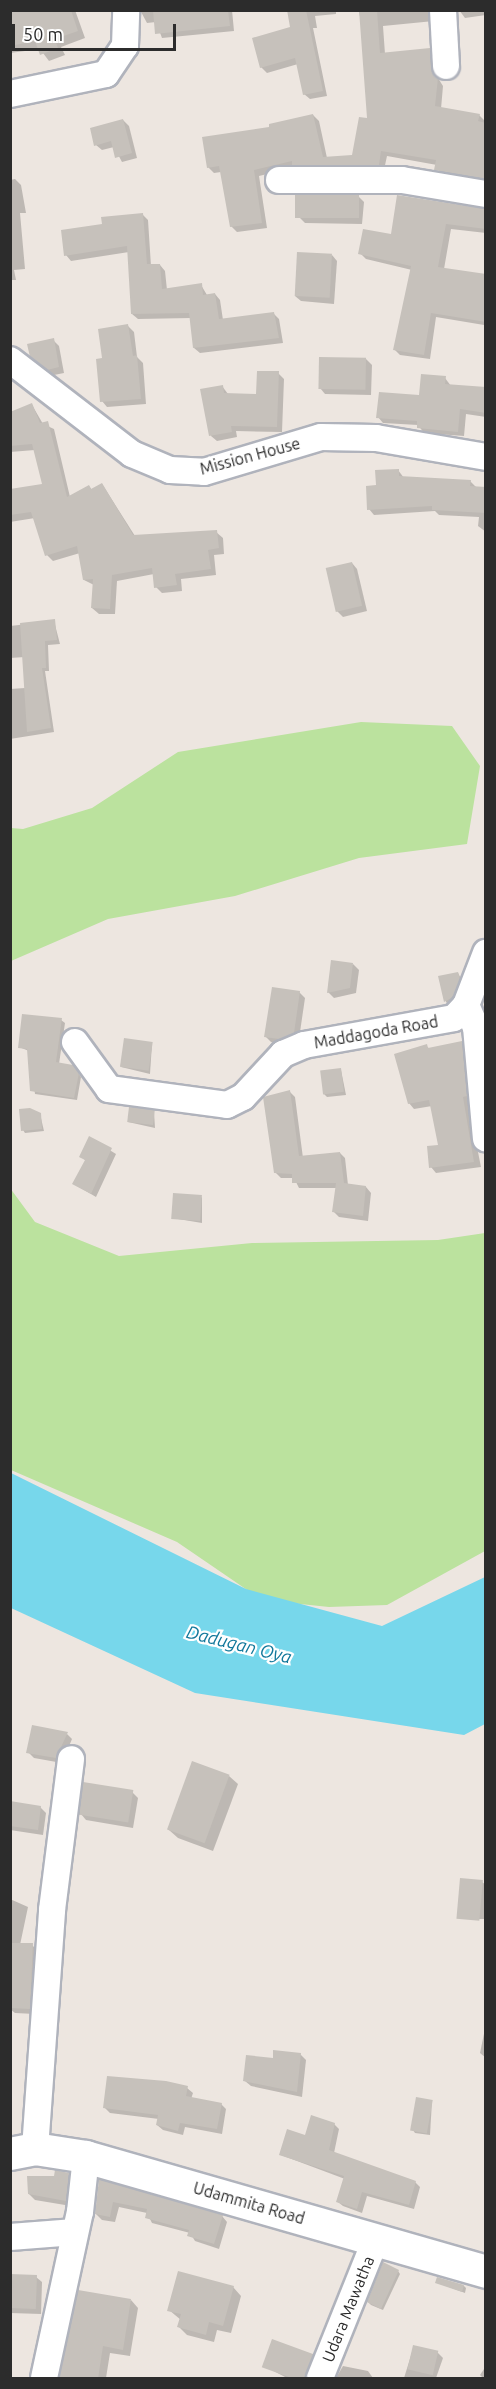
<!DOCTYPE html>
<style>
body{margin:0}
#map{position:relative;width:496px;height:2389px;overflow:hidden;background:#ede6e0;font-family:Ubuntu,sans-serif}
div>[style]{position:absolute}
.green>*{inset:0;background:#bbe29e}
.water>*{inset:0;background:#77d7eb}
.shadow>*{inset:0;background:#0003}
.building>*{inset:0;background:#c6c1bb;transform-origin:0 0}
.roads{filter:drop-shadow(2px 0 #b0b3bc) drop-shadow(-2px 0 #b0b3bc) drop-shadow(0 2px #b0b3bc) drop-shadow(0 -2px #b0b3bc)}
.minor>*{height:26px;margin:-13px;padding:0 13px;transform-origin:13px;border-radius:13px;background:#fff}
.tertiary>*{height:32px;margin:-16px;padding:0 16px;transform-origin:16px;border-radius:16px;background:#fff}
span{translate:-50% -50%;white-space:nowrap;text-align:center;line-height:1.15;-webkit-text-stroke:4.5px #fff;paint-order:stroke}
.street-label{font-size:16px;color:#2c2c2c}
.water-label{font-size:18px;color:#12789b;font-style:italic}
.frame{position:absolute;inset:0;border:12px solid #2c2c2c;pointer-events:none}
.scale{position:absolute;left:12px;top:24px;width:164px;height:27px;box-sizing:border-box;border:3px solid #2c2c2c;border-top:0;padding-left:8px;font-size:18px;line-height:21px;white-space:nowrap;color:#2c2c2c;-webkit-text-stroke:4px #fff;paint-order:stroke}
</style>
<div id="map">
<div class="green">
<i style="clip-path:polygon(361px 722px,452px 726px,480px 766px,467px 844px,359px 858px,235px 896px,108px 919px,11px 961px,11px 828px,23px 829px,92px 808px,178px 752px)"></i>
<i style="clip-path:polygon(10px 1188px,35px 1222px,119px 1256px,252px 1243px,438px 1240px,485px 1233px,485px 1551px,387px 1605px,329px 1607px,262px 1600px,177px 1542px,11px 1470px)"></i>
</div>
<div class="water">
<i style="clip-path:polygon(11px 1473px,246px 1589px,382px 1626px,485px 1577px,485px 1724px,464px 1735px,195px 1693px,11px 1608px)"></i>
</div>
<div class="shadow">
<i style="clip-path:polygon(75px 10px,85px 38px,61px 47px,65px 55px,49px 61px,40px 49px,10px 53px,10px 14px)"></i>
<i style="clip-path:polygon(140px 10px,232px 10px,234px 31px,162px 38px,156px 22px,147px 23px)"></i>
<i style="clip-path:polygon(289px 10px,336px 10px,336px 14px,315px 16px,317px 28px,313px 28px,327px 96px,310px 99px,304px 94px,298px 64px,267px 73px,261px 67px,292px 28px)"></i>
<i style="clip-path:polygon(354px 10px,435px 10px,434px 21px,383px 26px,385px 54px,429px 50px,435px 56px,436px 75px,443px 86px,441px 109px,479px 115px,485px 121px,486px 183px,442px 176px,437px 165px,387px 156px,384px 170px,299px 170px,296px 167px,259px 176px,267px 228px,237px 232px,231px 226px,221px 172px,214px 173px,208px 167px,271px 129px,313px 115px,319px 121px,327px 158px,354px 156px,369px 120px,362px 25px,359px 12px)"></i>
<i style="clip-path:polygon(486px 10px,486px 15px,465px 18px,459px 10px)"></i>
<i style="clip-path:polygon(123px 120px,129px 126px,137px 158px,122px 162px,114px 147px,102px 150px,96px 145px)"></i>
<i style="clip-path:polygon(15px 179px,21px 185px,26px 213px,20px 213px,25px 269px,14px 270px,16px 280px,10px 280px,10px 180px)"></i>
<i style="clip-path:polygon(358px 196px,364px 202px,362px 224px,305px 223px,299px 217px)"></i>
<i style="clip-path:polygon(486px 210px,486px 233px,451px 229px,444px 269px,486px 278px,486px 330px,484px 325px,436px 317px,430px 359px,400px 355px,394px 349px,412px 270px,366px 259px,360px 253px,393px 236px)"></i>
<i style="clip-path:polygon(142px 214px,148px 220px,151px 266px,160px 265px,165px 271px,167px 290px,201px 285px,207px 295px,215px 294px,220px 300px,223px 320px,273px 313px,279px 319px,283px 343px,200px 353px,194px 348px,191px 318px,138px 319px,132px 314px,129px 252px,71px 261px,66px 255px,104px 225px)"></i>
<i style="clip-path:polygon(332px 255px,337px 261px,334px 304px,301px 301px,295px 296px)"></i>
<i style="clip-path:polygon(128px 326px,134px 332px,137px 357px,143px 363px,146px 404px,107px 407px,102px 401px,104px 360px)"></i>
<i style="clip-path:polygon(53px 340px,59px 346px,64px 373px,54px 375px,38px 362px)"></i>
<i style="clip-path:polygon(366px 359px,372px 365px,371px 395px,325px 394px,320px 388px)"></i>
<i style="clip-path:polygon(278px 373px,284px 379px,282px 432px,236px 431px,237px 437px,217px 441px,211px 436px,222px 386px,228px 394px,258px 395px)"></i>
<i style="clip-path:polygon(445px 378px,451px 386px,486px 388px,486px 417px,466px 414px,464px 436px,424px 433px,418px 425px,383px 423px,378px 417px,421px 397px)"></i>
<i style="clip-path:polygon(32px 405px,43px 424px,54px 429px,70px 497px,89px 486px,92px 490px,102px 484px,135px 536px,216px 532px,223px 538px,224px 554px,214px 555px,216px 575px,181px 579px,182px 591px,162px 593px,156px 587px,154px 574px,117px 581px,115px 614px,99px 614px,92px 608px,94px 585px,84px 580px,80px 553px,53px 561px,47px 555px,35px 518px,10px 522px,10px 490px,44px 485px,35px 450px,10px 452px,10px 414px)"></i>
<i style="clip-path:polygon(398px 470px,404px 478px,470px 481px,477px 488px,486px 489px,486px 532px,478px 526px,479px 517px,439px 515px,435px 511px,374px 515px,369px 509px,378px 487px)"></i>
<i style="clip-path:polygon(352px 563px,357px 569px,367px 611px,343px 617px,337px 611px)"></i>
<i style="clip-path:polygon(54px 621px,60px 644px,48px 645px,49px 671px,45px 671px,54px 732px,10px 739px,10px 689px,25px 688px,25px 657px,10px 658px,10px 626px)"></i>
<i style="clip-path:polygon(353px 964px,359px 970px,356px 993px,334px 998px,328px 992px)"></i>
<i style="clip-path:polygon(458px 973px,465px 986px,451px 1007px,446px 1002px,440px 977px)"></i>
<i style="clip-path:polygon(299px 992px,305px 998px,299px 1039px,286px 1044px,271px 1042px,265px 1036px)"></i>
<i style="clip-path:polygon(61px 1020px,65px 1023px,59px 1064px,76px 1070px,81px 1077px,77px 1100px,35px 1094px,29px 1051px,19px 1047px)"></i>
<i style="clip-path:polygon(462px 1043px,467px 1048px,472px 1101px,468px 1102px,481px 1167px,436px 1173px,431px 1167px,440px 1146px,432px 1106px,414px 1109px,409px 1103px,426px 1046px,430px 1049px)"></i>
<i style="clip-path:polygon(152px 1044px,150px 1074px,121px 1067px)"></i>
<i style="clip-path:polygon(341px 1070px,346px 1095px,327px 1097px,324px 1094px)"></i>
<i style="clip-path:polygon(290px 1092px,295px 1097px,303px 1158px,340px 1153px,345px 1158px,348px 1185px,366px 1187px,371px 1193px,368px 1221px,339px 1217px,333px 1211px,337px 1188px,299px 1188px,294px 1178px,281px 1178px,275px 1172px)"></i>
<i style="clip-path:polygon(154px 1112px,155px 1128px,128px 1122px)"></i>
<i style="clip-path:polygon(40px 1114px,44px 1131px,25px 1133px,23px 1130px)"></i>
<i style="clip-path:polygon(90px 1138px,116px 1154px,96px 1197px,74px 1184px,86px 1161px,81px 1156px)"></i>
<i style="clip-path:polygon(202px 1197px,202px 1223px,172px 1218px)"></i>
<i style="clip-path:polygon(67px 1734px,72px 1739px,62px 1763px,34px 1758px,28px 1752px)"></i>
<i style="clip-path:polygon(229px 1776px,238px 1784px,213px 1851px,178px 1838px,169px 1830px)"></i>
<i style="clip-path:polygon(132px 1792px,138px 1798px,133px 1828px,86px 1820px,81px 1814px)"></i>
<i style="clip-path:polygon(10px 1803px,40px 1807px,46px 1813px,43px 1835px,10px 1830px)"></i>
<i style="clip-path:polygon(482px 1882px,486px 1885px,484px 1919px,464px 1919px)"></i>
<i style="clip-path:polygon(10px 1899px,28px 1907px,20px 1945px,32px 1945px,38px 1951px,35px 2014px,15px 2013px,10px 2009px)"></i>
<i style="clip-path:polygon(486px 2024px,486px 2058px,480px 2053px)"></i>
<i style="clip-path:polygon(300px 2054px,306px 2060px,302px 2097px,251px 2086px,245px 2081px,274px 2059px)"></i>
<i style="clip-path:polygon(187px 2088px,193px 2093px,191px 2099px,221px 2104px,226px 2109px,222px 2134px,185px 2127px,183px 2135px,163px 2130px,157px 2125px,159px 2119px,110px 2113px,104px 2107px)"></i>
<i style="clip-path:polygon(432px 2101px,430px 2135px,415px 2133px,413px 2130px)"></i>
<i style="clip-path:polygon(334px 2124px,339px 2129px,334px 2153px,415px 2182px,420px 2187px,414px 2209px,367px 2196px,362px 2213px,343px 2206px,338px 2202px,345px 2179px,281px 2155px)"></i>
<i style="clip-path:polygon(68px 2174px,74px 2180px,71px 2206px,35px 2200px,29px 2194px,56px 2177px)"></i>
<i style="clip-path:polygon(100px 2181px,222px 2216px,227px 2222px,219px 2249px,195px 2241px,190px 2233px,152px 2223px,147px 2213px,119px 2207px,115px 2222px,102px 2220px,96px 2214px)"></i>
<i style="clip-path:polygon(398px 2271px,400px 2274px,383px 2310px,371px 2305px,368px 2302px)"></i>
<i style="clip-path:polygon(10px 2276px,36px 2277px,42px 2282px,41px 2314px,10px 2313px)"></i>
<i style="clip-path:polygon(436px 2282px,464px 2286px,466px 2288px,465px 2293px)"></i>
<i style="clip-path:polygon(233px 2287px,241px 2296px,231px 2333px,217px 2330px,214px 2342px,187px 2335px,179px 2327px,181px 2320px,169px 2310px)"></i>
<i style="clip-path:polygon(131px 2300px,138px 2308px,130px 2356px,110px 2353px,106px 2378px,61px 2378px)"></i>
<i style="clip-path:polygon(414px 2346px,437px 2352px,443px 2358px,436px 2378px,404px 2378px)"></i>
<i style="clip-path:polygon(313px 2355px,319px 2361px,314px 2378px,287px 2378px,264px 2366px)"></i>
<i style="clip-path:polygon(343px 2366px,368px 2371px,373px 2378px,336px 2378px)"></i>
<i style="clip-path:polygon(486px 2366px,486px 2378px,483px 2378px,480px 2375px)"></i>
</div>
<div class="building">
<i style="clip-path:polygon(71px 10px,78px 31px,55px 39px,58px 48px,40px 55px,35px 41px,10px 46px,10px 12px)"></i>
<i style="clip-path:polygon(153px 10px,228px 10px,230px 26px,155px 34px)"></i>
<i style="clip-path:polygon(287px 10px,306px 10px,323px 91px,303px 95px,295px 58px,260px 68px,252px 38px,290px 27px)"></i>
<i style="clip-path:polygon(359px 10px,377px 10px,380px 53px,430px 48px,431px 67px,438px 78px,435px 106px,480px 114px,478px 121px,486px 123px,486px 179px,434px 170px,436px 160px,381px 151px,379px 165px,292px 165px,292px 161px,254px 170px,262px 223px,230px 227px,219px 166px,207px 168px,202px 137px,269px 127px,269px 124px,313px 114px,323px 157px,352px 155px,359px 117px,367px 118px)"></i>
<i style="clip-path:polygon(123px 119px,132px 153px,115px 158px,111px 141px,94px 146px,90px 128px)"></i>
<i style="left:295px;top:195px;width:64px;height:23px"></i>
<i style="clip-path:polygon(397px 195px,486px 209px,486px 229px,446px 224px,438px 267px,486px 274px,486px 322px,431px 313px,424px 355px,393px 350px,411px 266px,358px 254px,363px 229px,391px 234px)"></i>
<i style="clip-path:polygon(143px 213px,147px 264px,160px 264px,162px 289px,202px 283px,203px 295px,215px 293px,219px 319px,274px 312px,279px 338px,193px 348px,189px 313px,131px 314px,127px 246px,64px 256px,61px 230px,102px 224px,101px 217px)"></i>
<i style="left:297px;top:252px;width:35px;height:44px;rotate:3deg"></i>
<i style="clip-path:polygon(128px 324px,133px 356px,137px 355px,141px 399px,100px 402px,96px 359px,102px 358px,98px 329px)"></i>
<i style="clip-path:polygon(54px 338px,59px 367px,47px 370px,30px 357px,27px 344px)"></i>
<i style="left:319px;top:357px;width:47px;height:32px;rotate:1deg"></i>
<i style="clip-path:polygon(257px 371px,279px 371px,277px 427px,231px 426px,232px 432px,209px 436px,200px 389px,223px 385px,224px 393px,256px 394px)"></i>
<i style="clip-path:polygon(421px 374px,446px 376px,445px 384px,486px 387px,486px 413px,460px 409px,458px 432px,417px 428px,417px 421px,376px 418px,379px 392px,419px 395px)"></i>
<i style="clip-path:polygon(32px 403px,40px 423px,48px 421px,67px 497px,89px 485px,91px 489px,102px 483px,133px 535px,217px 530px,219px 548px,208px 550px,211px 569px,175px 574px,177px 585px,154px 588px,152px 568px,112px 575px,110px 609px,91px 608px,93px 579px,83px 580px,77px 546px,45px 556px,31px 512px,10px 515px,10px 489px,42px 484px,32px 444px,10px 446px,10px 412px)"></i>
<i style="clip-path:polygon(399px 469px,399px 476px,471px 480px,470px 486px,486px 487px,486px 513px,432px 510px,432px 506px,367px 510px,366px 486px,376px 485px,375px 470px)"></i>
<i style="left:352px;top:562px;width:45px;height:27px;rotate:77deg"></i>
<i style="clip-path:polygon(55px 619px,57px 640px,45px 641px,46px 668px,42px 668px,51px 728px,27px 732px,20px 623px)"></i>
<i style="clip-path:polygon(331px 960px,353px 963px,350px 988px,327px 993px)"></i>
<i style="clip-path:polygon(458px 972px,460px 979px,453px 997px,444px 1002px,438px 976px)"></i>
<i style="clip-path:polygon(272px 987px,300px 991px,294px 1033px,279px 1039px,264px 1037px)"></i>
<i style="clip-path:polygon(22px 1014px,62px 1018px,56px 1062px,73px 1065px,79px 1073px,74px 1098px,30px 1091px,27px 1049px,18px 1048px)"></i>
<i style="left:124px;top:1038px;width:29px;height:29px;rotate:8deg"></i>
<i style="clip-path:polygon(462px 1041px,467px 1096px,463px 1097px,474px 1162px,429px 1168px,427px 1146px,438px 1145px,429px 1100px,408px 1104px,394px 1054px,427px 1044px,428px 1048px)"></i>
<i style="left:341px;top:1068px;width:24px;height:21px;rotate:83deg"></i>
<i style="clip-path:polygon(290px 1090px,299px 1156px,340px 1152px,344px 1183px,366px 1186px,363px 1216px,332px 1212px,336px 1183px,292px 1183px,292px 1174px,274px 1173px,263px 1097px)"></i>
<i style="left:129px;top:1107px;width:26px;height:15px;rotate:7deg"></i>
<i style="clip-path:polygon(30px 1108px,41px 1113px,42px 1129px,21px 1131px,19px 1109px)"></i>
<i style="clip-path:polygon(89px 1136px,112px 1148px,91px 1194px,72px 1184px,85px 1160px,79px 1157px)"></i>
<i style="left:173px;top:1193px;width:29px;height:26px;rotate:4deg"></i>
<i style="clip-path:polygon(32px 1725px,68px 1732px,56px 1758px,26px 1753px)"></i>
<i style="left:192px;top:1761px;width:40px;height:73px;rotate:20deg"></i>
<i style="left:83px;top:1782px;width:51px;height:33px;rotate:9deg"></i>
<i style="clip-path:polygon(10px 1801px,41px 1806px,38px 1830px,10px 1826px)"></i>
<i style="left:460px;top:1878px;width:23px;height:41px;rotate:5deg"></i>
<i style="clip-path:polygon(10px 1943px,33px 1943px,30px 2009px,10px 2008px)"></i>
<i style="clip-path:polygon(273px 2050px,301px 2053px,297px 2092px,243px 2081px,246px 2055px,273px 2058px)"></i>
<i style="clip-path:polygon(107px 2076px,166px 2081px,188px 2086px,186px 2096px,222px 2103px,217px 2129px,180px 2123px,178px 2131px,156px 2125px,158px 2115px,103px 2108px)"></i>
<i style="left:416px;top:2097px;width:17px;height:34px;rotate:10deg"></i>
<i style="clip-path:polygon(311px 2115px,335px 2123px,329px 2150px,416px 2181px,409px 2205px,362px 2192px,357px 2209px,336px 2202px,344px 2176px,279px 2155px,287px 2129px,305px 2135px)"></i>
<i style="clip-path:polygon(55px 2170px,69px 2173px,66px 2201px,28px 2194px,27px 2176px,54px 2176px)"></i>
<i style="clip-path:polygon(99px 2179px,223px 2215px,214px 2244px,187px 2236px,189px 2230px,145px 2218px,147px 2209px,113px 2202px,110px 2217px,95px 2214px)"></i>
<i style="clip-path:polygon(383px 2262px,399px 2270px,381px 2309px,367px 2302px)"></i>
<i style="clip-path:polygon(178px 2271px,234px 2286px,223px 2326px,209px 2322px,206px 2335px,177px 2327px,181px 2314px,167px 2311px)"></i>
<i style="left:10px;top:2274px;width:27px;height:34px;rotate:2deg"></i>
<i style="clip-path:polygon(437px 2277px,464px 2285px,462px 2292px,435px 2283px)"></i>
<i style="clip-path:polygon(78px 2290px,131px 2299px,123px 2350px,103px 2346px,98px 2379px,59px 2379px)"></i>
<i style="left:272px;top:2339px;width:45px;height:30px;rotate:20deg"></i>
<i style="left:413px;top:2345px;width:26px;height:25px;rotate:13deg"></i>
</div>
<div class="roads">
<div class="minor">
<i style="left:443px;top:10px;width:56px;rotate:86.9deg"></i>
<i style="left:10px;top:94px;width:98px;rotate:-11.8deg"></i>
<i style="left:106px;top:74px;width:34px;rotate:-56deg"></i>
<i style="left:125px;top:46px;width:36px;rotate:-88deg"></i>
<i style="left:279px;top:180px;width:123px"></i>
<i style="left:402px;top:180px;width:85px;rotate:9.5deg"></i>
<i style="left:10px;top:360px;width:154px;rotate:37.6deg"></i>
<i style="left:132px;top:454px;width:41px;rotate:22.8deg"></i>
<i style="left:170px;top:470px;width:34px;rotate:3deg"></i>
<i style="left:204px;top:472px;width:122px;rotate:-16.7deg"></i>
<i style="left:321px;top:437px;width:55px;rotate:1deg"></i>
<i style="left:376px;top:438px;width:112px;rotate:9.8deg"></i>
<i style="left:466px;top:1005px;width:24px;rotate:66deg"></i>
<i style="left:476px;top:1027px;width:112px;rotate:84.9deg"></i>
<i style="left:75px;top:1042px;width:58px;rotate:54.1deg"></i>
<i style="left:109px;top:1089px;width:119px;rotate:7.7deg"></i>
<i style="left:227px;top:1105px;width:18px;rotate:-27deg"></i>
<i style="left:243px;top:1097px;width:59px;rotate:-47.1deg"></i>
<i style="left:283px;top:1054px;width:23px;rotate:-23deg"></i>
<i style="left:304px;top:1045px;width:152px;rotate:-10.2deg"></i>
<i style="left:454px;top:1018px;width:18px;rotate:-47deg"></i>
<i style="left:466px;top:1005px;width:56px;rotate:-69deg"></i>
<i style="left:35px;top:2149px;width:240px;rotate:-85.9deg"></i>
<i style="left:52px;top:1910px;width:152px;rotate:-82.8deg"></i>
<i style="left:10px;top:2237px;width:65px;rotate:-4.4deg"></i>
<i style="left:44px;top:2378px;width:170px;rotate:-77.8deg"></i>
<i style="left:80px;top:2212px;width:55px;rotate:-83.8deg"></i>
<i style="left:320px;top:2378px;width:150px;rotate:-68.1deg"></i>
</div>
<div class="tertiary">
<i style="left:10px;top:2154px;width:25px;rotate:-11deg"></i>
<i style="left:35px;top:2149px;width:52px;rotate:8.9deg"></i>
<i style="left:86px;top:2157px;width:416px;rotate:16deg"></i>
</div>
</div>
<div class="street-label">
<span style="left:250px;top:456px;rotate:-15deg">Mission House</span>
<span style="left:376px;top:1032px;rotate:-10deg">Maddagoda Road</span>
<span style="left:249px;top:2203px;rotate:16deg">Udammita Road</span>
<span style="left:348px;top:2309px;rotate:-68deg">Udara Mawatha</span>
</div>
<div class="water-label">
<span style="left:239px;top:1644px;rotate:14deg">Dadugan Oya</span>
</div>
<div class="frame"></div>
<div class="scale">50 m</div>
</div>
